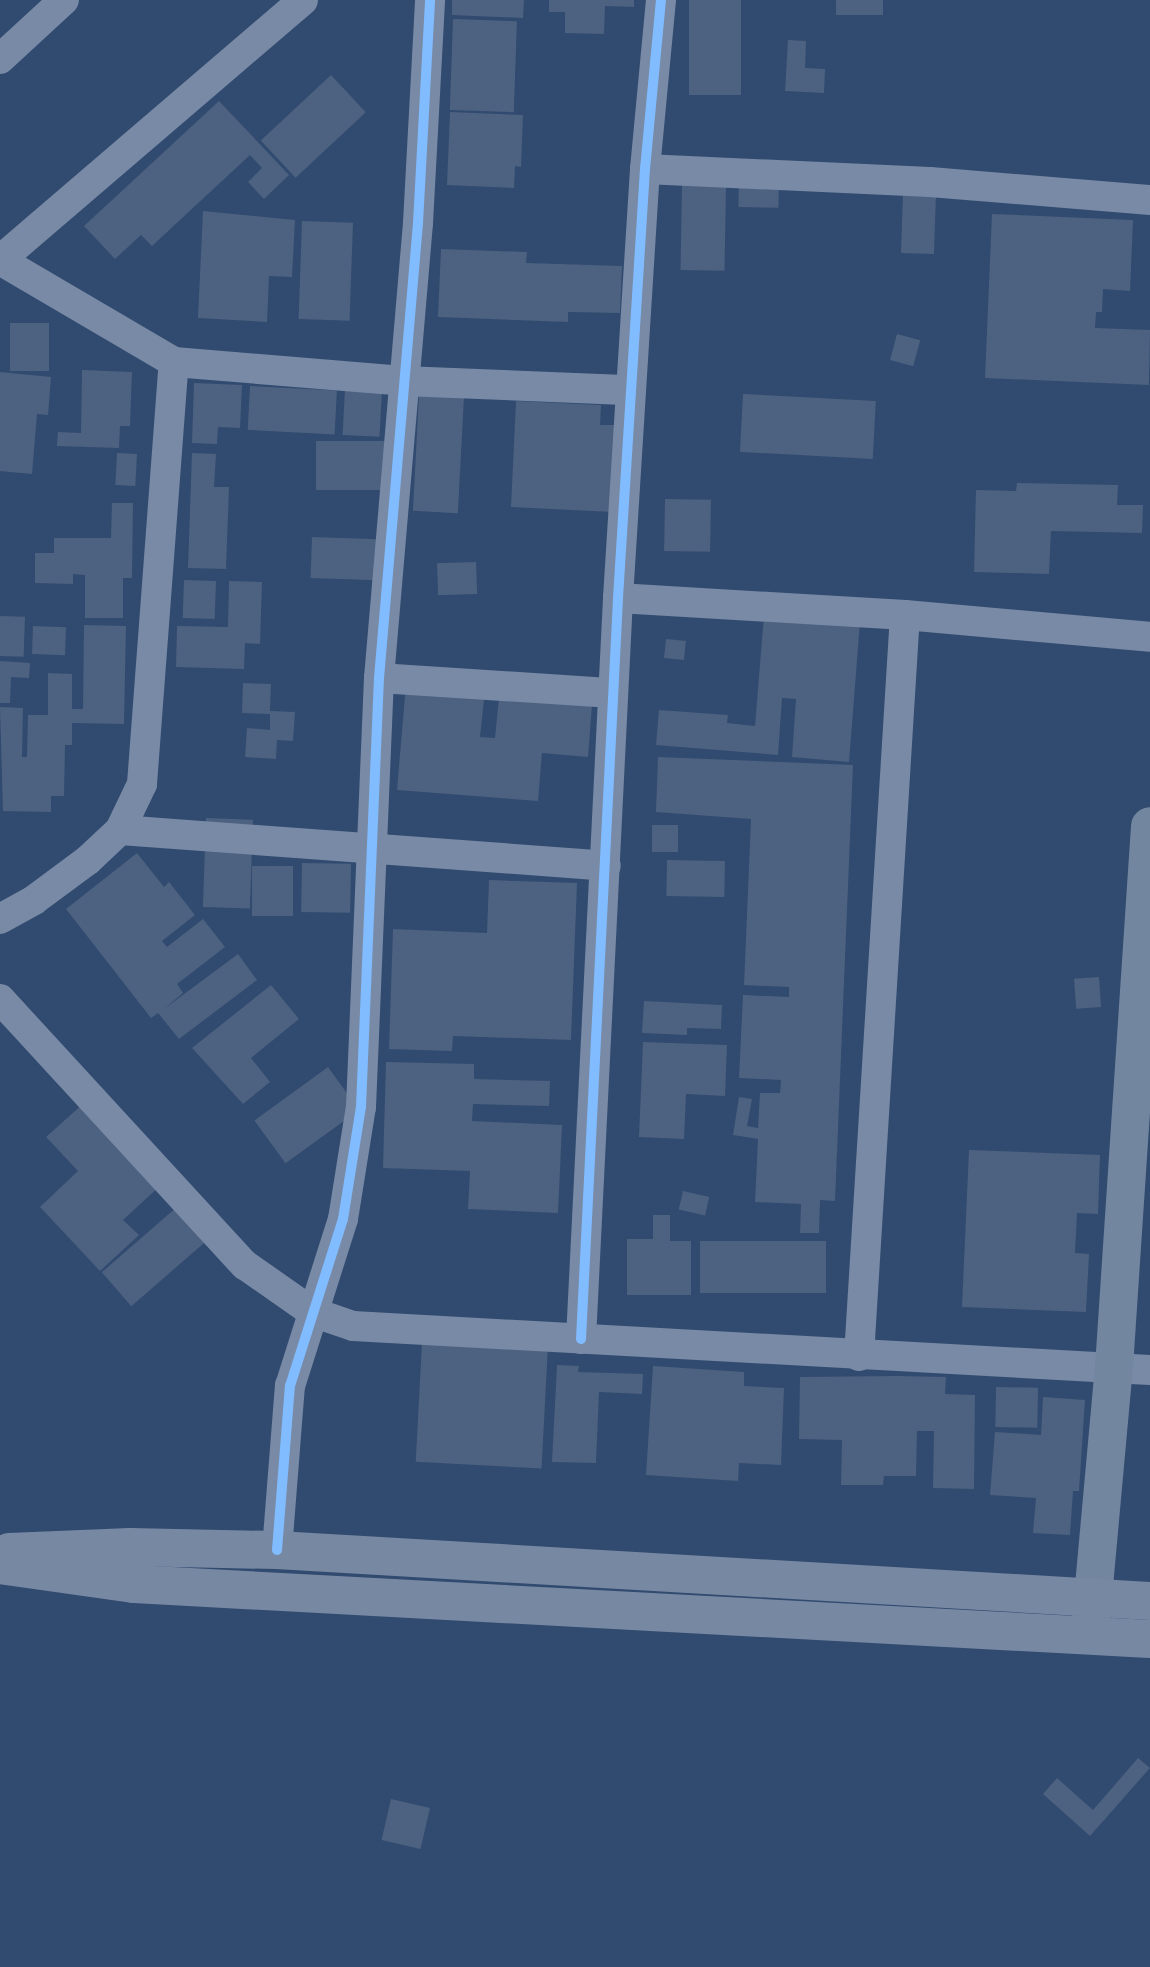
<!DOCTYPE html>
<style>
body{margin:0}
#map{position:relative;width:1150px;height:1967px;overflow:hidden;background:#314a6f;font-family:Inter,sans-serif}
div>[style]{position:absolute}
.building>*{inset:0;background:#4d6280;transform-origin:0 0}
.street>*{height:30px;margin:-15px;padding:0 15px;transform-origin:15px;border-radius:15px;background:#788aa5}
.secondary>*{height:38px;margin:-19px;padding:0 19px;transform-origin:19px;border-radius:19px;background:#73869f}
.primary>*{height:38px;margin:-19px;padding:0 19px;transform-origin:19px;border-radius:19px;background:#7788a2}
.cycleway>*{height:10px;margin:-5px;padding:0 5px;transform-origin:5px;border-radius:5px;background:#80bcff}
span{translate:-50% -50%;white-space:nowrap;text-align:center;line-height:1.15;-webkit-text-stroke:6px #16448a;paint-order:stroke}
</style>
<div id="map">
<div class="building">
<i style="clip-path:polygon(452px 0,524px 0,523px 18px,452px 15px)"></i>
<i style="clip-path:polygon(549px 0,634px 0,634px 7px,605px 6px,604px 34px,565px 33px,565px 12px,549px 12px)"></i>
<i style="left:689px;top:0;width:52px;height:95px"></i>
<i style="left:836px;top:0;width:47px;height:15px"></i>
<i style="left:453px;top:19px;width:64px;height:91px;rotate:2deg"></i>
<i style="clip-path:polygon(788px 40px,806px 41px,805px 68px,825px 69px,824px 93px,785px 91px)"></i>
<i style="left:331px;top:75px;width:51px;height:96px;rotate:47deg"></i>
<i style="clip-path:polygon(219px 101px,289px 175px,264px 199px,248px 182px,262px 168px,250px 155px,152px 246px,141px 235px,115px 259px,84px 226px)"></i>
<i style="clip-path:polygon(450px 112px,523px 115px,521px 167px,515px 166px,514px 188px,447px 185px)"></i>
<i style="left:739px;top:173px;width:40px;height:34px;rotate:1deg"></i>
<i style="left:682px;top:185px;width:44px;height:85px;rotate:1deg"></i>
<i style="left:903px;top:194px;width:33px;height:59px;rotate:2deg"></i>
<i style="clip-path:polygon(203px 211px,295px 220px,292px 277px,269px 276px,267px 322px,198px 318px)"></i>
<i style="clip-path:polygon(992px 214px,1133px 220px,1130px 291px,1103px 289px,1102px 312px,1096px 312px,1095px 328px,1150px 330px,1149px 385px,985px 378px)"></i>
<i style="left:302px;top:221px;width:51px;height:98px;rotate:2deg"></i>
<i style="clip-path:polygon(441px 249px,527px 252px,526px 263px,622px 266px,620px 313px,568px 312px,568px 322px,438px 317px)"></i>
<i style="left:10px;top:323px;width:39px;height:48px"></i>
<i style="left:897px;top:334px;width:24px;height:27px;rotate:15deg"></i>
<i style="clip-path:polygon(82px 370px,132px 372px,130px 426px,120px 426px,119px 448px,57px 446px,58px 432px,81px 433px)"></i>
<i style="clip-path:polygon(0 372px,51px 377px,48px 415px,37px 414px,32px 474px,0 471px)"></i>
<i style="clip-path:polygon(194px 383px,242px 385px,240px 428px,218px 427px,217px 444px,192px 443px)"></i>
<i style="left:250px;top:386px;width:87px;height:44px;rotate:3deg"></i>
<i style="left:345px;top:389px;width:37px;height:46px;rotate:3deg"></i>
<i style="left:743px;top:394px;width:133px;height:58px;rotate:3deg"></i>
<i style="left:419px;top:395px;width:45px;height:116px;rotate:3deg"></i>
<i style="clip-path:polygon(516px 401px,601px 405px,600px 425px,617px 425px,613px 512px,511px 507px)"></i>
<i style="left:316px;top:441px;width:70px;height:49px"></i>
<i style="left:117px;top:453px;width:20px;height:32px;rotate:3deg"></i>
<i style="clip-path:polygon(192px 453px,216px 454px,214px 487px,229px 487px,226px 569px,188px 568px)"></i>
<i style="clip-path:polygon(1017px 483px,1118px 485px,1117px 505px,1143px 505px,1142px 533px,1051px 531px,1049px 574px,974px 572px,976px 490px,1016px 491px)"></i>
<i style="left:665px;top:499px;width:46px;height:52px;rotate:1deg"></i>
<i style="clip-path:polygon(112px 503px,133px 503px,132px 578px,123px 578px,123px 618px,85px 618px,85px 575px,73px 574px,73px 584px,35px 583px,35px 553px,54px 553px,54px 538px,111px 538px)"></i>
<i style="left:312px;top:537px;width:65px;height:41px;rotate:2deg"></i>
<i style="left:476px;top:562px;width:32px;height:39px;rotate:88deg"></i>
<i style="left:184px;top:580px;width:32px;height:38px;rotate:2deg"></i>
<i style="clip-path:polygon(229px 581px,262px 582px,260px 644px,245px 643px,244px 669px,176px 667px,177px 626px,228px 627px)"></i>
<i style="clip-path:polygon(764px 615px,860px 622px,849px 762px,792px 757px,796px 699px,782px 698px,778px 755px,656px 745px,659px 710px,728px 715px,727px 723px,755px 726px)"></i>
<i style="left:0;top:616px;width:25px;height:40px;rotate:2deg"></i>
<i style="clip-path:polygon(84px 625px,126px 626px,124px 724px,72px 723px,72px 745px,65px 745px,64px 796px,51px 796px,51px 812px,3px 811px,0 707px,23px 708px,22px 757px,27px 757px,28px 715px,48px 715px,48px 673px,72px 674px,72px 709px,83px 709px)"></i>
<i style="left:33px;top:626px;width:33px;height:28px;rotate:2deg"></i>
<i style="left:666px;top:639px;width:20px;height:19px;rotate:6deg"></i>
<i style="clip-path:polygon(0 661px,30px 663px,29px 678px,11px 677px,10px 703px,0 703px)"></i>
<i style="clip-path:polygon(407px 672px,485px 690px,480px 737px,495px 738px,501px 678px,594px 678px,588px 757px,542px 753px,538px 801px,397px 790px)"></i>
<i style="clip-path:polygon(243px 683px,271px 684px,270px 711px,295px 712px,293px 741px,277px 740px,276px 759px,245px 757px,247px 728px,270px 730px,270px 714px,242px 713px)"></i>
<i style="clip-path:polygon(658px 757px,853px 765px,835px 1201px,820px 1200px,819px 1233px,800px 1233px,801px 1204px,755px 1202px,758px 1139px,733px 1135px,739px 1097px,752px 1099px,747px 1126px,758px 1128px,760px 1093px,780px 1093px,781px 1080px,739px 1078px,743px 995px,789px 997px,789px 987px,744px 985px,751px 819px,656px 812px)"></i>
<i style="left:206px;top:818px;width:47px;height:89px;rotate:2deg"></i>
<i style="left:652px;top:825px;width:26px;height:27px"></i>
<i style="clip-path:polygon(137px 853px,164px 887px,169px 882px,195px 915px,162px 941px,167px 947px,203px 919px,225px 947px,177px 984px,183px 993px,164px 1009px,238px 954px,257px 980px,179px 1039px,158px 1013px,151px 1018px,66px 909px)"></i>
<i style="left:667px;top:860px;width:58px;height:36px;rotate:1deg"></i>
<i style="left:302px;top:863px;width:49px;height:49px;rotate:1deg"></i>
<i style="left:293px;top:866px;width:50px;height:41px;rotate:90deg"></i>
<i style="clip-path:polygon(489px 880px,577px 883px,571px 1040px,453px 1036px,452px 1051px,389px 1049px,393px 929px,487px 933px)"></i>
<i style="left:1099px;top:977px;width:30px;height:25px;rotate:86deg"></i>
<i style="clip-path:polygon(271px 985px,299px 1019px,251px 1058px,270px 1082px,243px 1104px,192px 1048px)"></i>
<i style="clip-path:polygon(644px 1001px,722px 1005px,721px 1029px,687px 1028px,687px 1035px,642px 1033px)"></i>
<i style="clip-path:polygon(643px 1042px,727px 1045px,725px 1096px,686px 1094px,684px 1139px,639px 1137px)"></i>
<i style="clip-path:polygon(386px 1062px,474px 1064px,474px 1079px,550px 1081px,549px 1106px,473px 1104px,472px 1121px,562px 1125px,558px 1213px,468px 1209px,470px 1171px,383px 1168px)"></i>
<i style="left:328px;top:1067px;width:53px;height:91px;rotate:54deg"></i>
<i style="clip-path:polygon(85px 1102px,162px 1184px,123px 1220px,139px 1235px,100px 1271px,40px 1207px,78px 1171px,46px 1137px)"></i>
<i style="clip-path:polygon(969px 1150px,1100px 1155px,1098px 1214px,1077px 1213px,1075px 1253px,1089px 1254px,1086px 1312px,962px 1307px)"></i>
<i style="left:683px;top:1191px;width:27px;height:19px;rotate:13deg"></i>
<i style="left:178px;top:1206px;width:45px;height:101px;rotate:49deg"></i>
<i style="clip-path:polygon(653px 1215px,670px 1215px,670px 1241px,691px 1241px,691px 1295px,627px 1295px,627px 1239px,653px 1239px)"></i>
<i style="left:700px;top:1241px;width:126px;height:52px"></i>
<i style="left:422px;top:1342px;width:126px;height:120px;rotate:3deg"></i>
<i style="clip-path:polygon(557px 1365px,579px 1366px,578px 1372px,643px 1374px,642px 1394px,599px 1392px,596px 1463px,552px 1462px)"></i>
<i style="clip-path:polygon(653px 1366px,744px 1372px,744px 1386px,784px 1388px,781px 1465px,739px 1463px,738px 1481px,646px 1475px)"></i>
<i style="clip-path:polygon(897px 1376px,946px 1377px,945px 1394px,975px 1395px,974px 1489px,933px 1488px,934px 1431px,917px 1431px,916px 1476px,884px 1476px,883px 1485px,841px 1485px,842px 1440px,799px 1439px,800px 1377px)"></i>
<i style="left:996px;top:1387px;width:42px;height:40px;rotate:1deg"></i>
<i style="clip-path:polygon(1043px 1397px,1085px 1400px,1079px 1491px,1073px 1491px,1070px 1535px,1033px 1533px,1036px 1498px,990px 1495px,995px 1432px,1041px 1435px)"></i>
<i style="clip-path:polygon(1138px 1758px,1150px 1768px,1090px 1836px,1043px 1794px,1057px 1778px,1093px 1810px)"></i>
<i style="left:391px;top:1799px;width:40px;height:42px;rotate:13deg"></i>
</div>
<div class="street">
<i style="left:0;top:59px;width:87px;rotate:-42.7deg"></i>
<i style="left:645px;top:169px;width:285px;rotate:2.6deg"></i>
<i style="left:930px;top:182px;width:221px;rotate:4.7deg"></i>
<i style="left:0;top:260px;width:202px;rotate:30.4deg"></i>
<i style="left:174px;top:362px;width:230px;rotate:4.7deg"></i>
<i style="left:403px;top:381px;width:228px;rotate:2.3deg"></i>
<i style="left:0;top:260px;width:399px;rotate:-40.6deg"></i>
<i style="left:618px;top:598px;width:288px;rotate:3.4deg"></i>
<i style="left:905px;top:615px;width:246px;rotate:5.1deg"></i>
<i style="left:379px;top:678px;width:234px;rotate:3.7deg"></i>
<i style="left:120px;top:830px;width:487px;rotate:4.2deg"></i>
<i style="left:0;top:919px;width:39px;rotate:-29deg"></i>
<i style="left:34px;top:900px;width:67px;rotate:-36.5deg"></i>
<i style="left:88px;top:860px;width:44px;rotate:-43.2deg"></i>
<i style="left:120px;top:830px;width:51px;rotate:-64.4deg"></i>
<i style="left:142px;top:784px;width:423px;rotate:-85.7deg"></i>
<i style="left:0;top:999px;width:362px;rotate:47.4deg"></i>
<i style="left:245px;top:1265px;width:82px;rotate:35deg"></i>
<i style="left:312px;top:1312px;width:43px;rotate:18.9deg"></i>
<i style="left:353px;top:1326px;width:798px;rotate:3.16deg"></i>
<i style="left:581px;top:1339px;width:742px;rotate:-87.14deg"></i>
<i style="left:618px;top:598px;width:430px;rotate:-86.4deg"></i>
<i style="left:645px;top:169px;width:170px;rotate:-84.6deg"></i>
<i style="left:859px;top:1356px;width:742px;rotate:-86.45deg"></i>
<i style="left:277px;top:1550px;width:165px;rotate:-85.5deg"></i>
<i style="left:290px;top:1386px;width:175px;rotate:-72.4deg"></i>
<i style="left:343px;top:1219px;width:113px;rotate:-80.9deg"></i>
<i style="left:361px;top:1107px;width:429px;rotate:-87.6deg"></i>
<i style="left:379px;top:678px;width:457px;rotate:-85.1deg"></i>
<i style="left:418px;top:223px;width:223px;rotate:-86.9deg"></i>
</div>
<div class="secondary">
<i style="left:1090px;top:1630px;width:264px;rotate:-84.8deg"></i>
<i style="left:1114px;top:1367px;width:542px;rotate:-86.19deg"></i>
</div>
<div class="primary">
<i style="left:9px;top:1552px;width:121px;rotate:-2.4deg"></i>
<i style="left:130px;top:1547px;width:147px;rotate:1.2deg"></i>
<i style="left:277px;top:1550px;width:874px;rotate:3.34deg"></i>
<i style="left:0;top:1565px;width:135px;rotate:8.1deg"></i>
<i style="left:134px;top:1584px;width:1017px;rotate:3.1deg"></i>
</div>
<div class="cycleway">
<i style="left:581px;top:1339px;width:742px;rotate:-87.14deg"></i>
<i style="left:618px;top:598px;width:430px;rotate:-86.4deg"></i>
<i style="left:645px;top:169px;width:170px;rotate:-84.6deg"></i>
<i style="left:277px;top:1550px;width:165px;rotate:-85.5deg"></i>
<i style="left:290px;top:1386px;width:175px;rotate:-72.4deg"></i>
<i style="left:343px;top:1219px;width:113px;rotate:-80.9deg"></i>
<i style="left:361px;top:1107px;width:429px;rotate:-87.6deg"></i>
<i style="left:379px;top:678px;width:457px;rotate:-85.1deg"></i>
<i style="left:418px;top:223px;width:223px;rotate:-86.9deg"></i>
</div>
</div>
